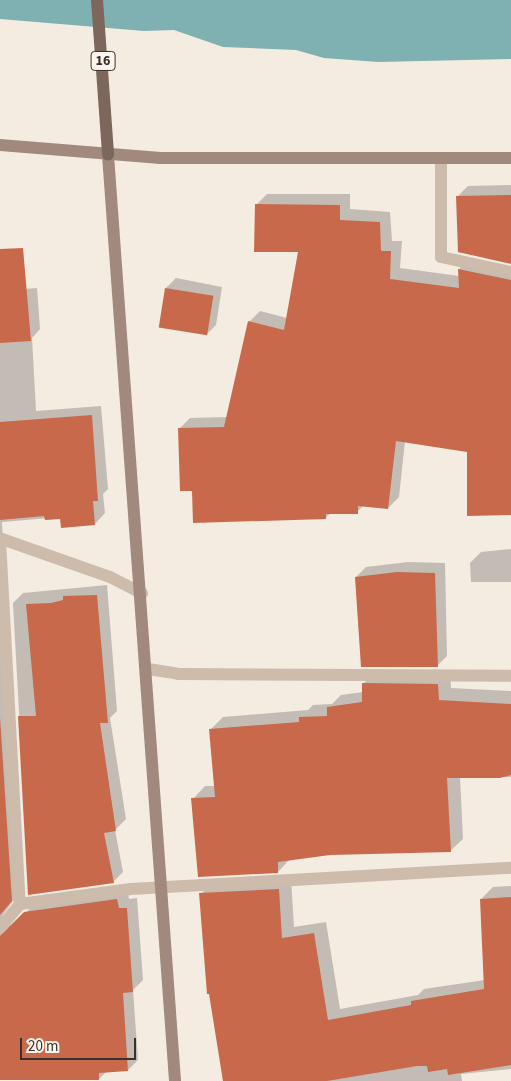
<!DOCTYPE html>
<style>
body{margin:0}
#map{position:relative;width:511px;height:1081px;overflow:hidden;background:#f4ebe1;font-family:"Source Sans 3",sans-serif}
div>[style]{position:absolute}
.water>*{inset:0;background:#7fb0b2}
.shadow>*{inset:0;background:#0003}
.building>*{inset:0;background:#c8694b;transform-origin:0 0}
.lane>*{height:12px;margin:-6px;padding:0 6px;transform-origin:6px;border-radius:6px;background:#cdbbac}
.street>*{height:12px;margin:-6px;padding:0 6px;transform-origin:6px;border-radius:6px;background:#cdbbac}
.secondary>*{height:12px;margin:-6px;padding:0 6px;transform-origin:6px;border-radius:6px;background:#a18a7d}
.primary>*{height:12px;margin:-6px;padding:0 6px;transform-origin:6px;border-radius:6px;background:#7d675c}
span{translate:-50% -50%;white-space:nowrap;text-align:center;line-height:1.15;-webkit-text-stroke:5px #fbf5ee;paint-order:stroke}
.shield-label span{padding:1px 4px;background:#fbf5ee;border:1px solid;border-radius:4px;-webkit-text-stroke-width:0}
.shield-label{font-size:14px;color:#3b302b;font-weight:700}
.scale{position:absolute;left:20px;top:1038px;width:116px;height:22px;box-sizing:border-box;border:2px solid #3b302b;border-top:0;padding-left:6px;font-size:15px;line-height:18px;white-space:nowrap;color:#3b302b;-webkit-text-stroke:4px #fbf5ee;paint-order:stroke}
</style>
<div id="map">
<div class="water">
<i style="clip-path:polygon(0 0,511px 0,511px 59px,378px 62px,324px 58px,296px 50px,223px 47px,174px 30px,144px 31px,0 19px)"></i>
</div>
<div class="shadow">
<i style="clip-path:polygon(511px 185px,511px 262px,457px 197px,468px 186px)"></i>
<i style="clip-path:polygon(267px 194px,350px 194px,350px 209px,390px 212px,392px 241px,402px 241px,400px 268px,459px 276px,459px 269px,470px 259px,511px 268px,511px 513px,468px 451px,405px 441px,399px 497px,388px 508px,364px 505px,357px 512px,331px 513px,325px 518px,193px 489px,179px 429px,190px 418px,227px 417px,249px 322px,260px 311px,287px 318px,300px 250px,256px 205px)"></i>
<i style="clip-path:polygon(176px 278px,222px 287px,216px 325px,206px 335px,166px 288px)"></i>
<i style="clip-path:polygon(37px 288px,40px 329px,32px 338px,36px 411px,101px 406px,108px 489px,103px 494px,105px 513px,95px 524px,61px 517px,2px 522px,21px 890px,2px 916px,5px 925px,14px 926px,36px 902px,127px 889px,129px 899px,137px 898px,143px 980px,133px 990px,138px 1060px,128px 1070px,106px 1072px,99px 1079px,0 1080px,0 291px)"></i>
<i style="clip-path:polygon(511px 549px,511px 582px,471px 582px,470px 563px,481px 552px)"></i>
<i style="clip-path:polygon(408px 562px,445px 563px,447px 656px,437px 666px,356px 577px,366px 567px)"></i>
<i style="clip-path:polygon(107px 585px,117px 711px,110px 718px,126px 819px,115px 830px,123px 872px,113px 882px,29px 893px,13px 603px,23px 593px)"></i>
<i style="clip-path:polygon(376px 671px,450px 672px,451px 688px,511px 691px,511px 777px,460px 777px,463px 839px,450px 851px,330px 854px,290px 859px,278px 872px,193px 799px,205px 786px,215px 786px,210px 730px,223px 717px,308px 710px,313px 705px,332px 704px,341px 695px,363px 692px,363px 684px)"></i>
<i style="clip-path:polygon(291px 878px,294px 927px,326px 922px,340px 1009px,418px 995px,424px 989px,485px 980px,481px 899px,493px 887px,511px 886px,511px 1069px,461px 1074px,462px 1081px,223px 1081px,201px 894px,213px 882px)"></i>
</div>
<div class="building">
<i style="clip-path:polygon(511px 195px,511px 264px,458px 252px,456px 196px)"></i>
<i style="clip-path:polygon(255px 204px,340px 205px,340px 220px,380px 222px,381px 251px,391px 251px,390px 279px,459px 288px,458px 269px,511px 280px,511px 515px,467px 516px,467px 452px,396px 441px,388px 509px,358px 506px,358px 514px,326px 514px,326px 519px,193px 523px,192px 491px,180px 491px,178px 428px,224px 427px,248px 321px,284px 330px,298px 252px,254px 252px)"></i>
<i style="clip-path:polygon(23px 248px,31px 341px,0 343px,0 249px)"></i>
<i style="left:165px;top:288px;width:49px;height:40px;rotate:9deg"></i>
<i style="clip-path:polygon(92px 415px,98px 501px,93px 501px,95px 525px,61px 528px,60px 519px,45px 520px,44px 516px,0 520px,0 422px)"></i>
<i style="clip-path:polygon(397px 572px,435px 573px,438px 667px,361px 667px,355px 577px)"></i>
<i style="clip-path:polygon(97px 595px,108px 723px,100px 723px,116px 831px,104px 833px,114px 883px,28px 895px,18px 716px,36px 716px,26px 604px,51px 603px,63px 600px,63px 596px)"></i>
<i style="clip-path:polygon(362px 683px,438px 684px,439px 700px,511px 704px,511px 775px,500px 778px,447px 778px,451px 852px,330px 855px,278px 862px,278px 873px,198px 877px,191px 798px,215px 797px,209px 729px,299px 722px,299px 717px,327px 716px,327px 707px,362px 702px)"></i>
<i style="clip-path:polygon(0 717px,12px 901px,0 915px)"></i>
<i style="clip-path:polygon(279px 889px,282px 938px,314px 933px,328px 1020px,411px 1005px,411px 1001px,484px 989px,480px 899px,511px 897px,511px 1065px,448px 1075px,447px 1069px,428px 1072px,427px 1066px,417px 1066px,327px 1081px,223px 1081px,209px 994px,207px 994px,199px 893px)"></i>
<i style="clip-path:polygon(117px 899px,119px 908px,127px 908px,133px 992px,123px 993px,128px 1071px,99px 1073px,99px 1080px,0 1080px,0 936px,24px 912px)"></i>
</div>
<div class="lane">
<i style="left:441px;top:160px;width:97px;rotate:90deg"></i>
<i style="left:441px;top:257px;width:72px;rotate:12.1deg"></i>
<i style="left:148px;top:669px;width:30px;rotate:9deg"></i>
<i style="left:178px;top:674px;width:333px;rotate:0.3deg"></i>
</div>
<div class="street">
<i style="left:2px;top:539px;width:114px;rotate:19.4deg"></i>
<i style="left:110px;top:577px;width:36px;rotate:27deg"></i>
<i style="left:0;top:540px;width:365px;rotate:86.9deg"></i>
<i style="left:0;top:928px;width:31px;rotate:-50deg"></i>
<i style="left:20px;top:904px;width:112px;rotate:-7.7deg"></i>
<i style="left:131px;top:889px;width:381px;rotate:-3.2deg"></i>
</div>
<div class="secondary">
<i style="left:0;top:145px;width:161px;rotate:4.6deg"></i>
<i style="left:160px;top:158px;width:351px"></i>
<i style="left:108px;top:155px;width:928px;rotate:85.86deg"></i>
</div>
<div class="primary">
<i style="left:97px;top:0;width:155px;rotate:85.9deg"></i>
</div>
<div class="shield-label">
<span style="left:103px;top:61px">16</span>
</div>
<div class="scale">20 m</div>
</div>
